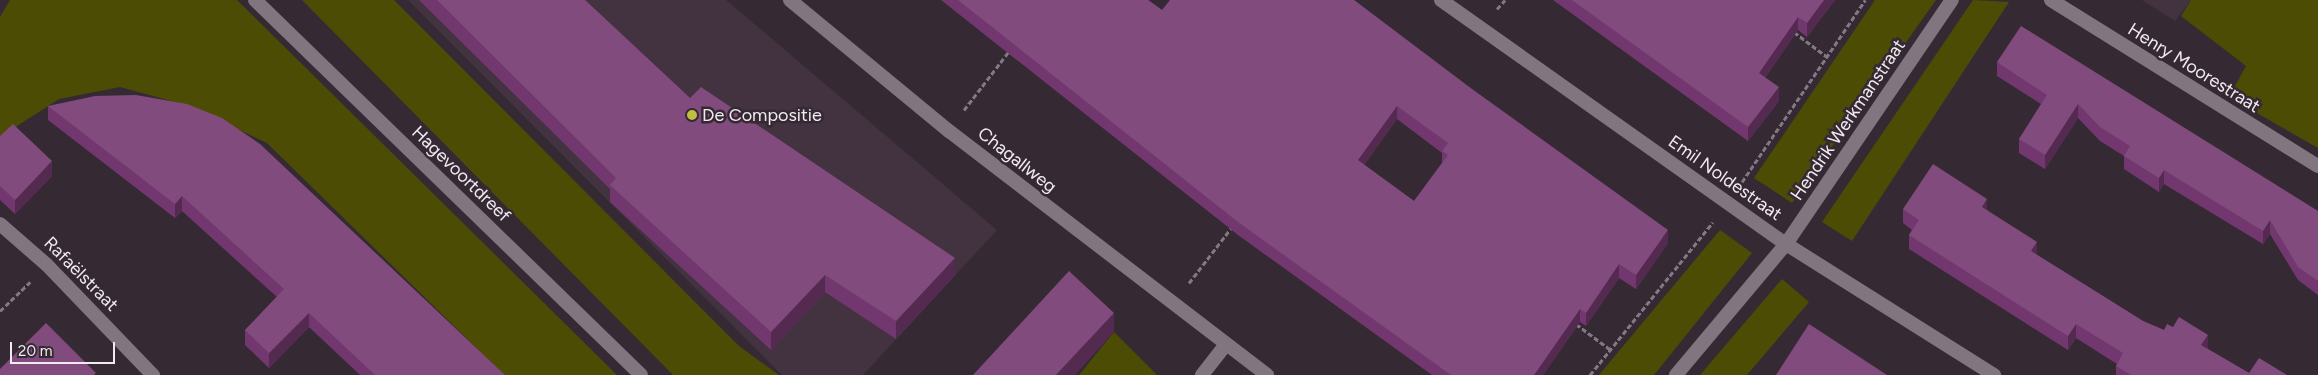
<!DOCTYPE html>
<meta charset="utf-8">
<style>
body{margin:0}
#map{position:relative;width:2318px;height:375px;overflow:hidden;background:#352a34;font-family:Figtree,sans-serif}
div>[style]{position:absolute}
.built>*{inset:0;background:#433341}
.green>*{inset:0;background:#4c4c04}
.path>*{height:3px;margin-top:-1.5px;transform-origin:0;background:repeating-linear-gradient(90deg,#837982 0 5px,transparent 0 7.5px)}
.minor>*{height:14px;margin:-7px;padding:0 7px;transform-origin:7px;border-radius:7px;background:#81757f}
.secondary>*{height:14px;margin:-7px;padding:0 7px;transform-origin:7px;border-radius:7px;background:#81757f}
.wall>*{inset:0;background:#73376f}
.shaded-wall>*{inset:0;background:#552a51}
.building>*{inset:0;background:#814b7d}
.dots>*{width:14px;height:14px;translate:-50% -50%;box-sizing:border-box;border:2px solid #352a34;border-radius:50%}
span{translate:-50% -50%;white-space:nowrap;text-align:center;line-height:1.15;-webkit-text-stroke:5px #352a34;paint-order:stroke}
.street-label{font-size:18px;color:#f1eaf0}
.poi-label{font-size:18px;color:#f1eaf0}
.left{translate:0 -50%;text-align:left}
.scale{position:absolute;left:10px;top:342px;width:105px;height:22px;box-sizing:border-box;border:2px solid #f1eaf0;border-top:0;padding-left:6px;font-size:15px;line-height:18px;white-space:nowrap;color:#f1eaf0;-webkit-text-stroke:4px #352a34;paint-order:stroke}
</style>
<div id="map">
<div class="built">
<i style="clip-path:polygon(408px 0,726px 0,997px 230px,863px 375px,782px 375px)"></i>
<i style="clip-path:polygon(2142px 0,2191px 0,2175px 21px)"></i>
</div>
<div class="green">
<i style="clip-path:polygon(10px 0,237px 0,617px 375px,504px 375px,267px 143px,186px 105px,120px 87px,59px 99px,0 137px,0 17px)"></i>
<i style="clip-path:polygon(302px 0,394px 0,739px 346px,779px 375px,673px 375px)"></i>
<i style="clip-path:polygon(1875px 0,1936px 0,1792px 203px,1754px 178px)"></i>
<i style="clip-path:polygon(1973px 0,2009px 2px,1852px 241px,1822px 222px)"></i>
<i style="clip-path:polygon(2191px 0,2318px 0,2318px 148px,2229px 97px,2246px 66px,2181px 16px)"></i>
<i style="clip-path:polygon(1720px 230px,1752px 253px,1654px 375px,1599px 375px)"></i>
<i style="clip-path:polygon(1782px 279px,1809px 302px,1747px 375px,1700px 375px)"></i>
<i style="clip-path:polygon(1114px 332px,1157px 375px,1079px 375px)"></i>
</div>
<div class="path">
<i style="left:1497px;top:9px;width:12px;rotate:-48deg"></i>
<i style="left:1794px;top:32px;width:40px;rotate:37deg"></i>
<i style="left:964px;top:110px;width:76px;rotate:-52.5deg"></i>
<i style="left:1742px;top:182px;width:220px;rotate:-55.9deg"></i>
<i style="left:1189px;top:283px;width:71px;rotate:-52.5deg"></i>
<i style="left:0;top:311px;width:42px;rotate:-44deg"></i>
<i style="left:1576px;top:324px;width:44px;rotate:36.6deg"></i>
<i style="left:1590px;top:375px;width:196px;rotate:-51.2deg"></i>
</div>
<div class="minor">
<i style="left:790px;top:0;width:206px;rotate:39.5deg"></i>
<i style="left:949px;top:131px;width:401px;rotate:37.5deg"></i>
<i style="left:1441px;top:0;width:423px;rotate:35.3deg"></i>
<i style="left:1786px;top:244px;width:246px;rotate:32.2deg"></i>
<i style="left:2051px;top:0;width:314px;rotate:31.9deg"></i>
<i style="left:0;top:224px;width:62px;rotate:41.1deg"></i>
<i style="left:47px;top:265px;width:153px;rotate:46.1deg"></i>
<i style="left:1202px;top:375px;width:37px;rotate:-52deg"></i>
<i style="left:1676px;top:375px;width:171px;rotate:-50deg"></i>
<i style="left:1786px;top:244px;width:295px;rotate:-55.8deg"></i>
</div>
<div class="secondary">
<i style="left:255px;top:0;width:538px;rotate:44.17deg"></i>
</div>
<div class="wall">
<i style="clip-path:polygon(419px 0,585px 0,690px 98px,955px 275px,896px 339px,825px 292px,771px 350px,610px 202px,610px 189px)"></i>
<i style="clip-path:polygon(evenodd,941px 0,1148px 0,1162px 10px,1354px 0,1668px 243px,1636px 289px,1619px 278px,1586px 326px,1580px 322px,1543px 375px,1432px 375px,1238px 235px,941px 0,1397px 119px,1442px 153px,1442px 163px,1414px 201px,1364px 165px,1397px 119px)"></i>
<i style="clip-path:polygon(1553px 0,1835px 0,1807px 37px,1798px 30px,1765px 78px,1779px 101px,1748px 141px)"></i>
<i style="clip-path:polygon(1997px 62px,2318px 211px,2318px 295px,2298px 280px,2270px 234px,2263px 244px,2164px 184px,2159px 192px,2124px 169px,2124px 156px,2100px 141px,2078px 118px,2045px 169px,2019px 153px,2019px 139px,2041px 104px,1997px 76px)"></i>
<i style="clip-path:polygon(48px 106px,505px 375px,360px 375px,309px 327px,269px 368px,245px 345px,245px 330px,277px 297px,182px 211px,175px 218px,48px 120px)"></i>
<i style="clip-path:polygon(0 136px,52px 176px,15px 214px,0 200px)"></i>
<i style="clip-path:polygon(1903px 209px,1987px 210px,2037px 255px,2143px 321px,2208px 349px,2249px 373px,2287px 375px,2116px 375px,2116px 366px,2117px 364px,2076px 338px,2068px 350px,1909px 249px,1909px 235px,1912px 230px,1903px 223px)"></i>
</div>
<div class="shaded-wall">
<i style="clip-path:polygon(1824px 0,1835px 0,1807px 37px,1807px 23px)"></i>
<i style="clip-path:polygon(1798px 17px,1798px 30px,1759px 87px,1759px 73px)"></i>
<i style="clip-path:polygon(1779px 87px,1779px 101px,1748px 141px,1748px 127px)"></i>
<i style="clip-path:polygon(2078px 104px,2078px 118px,2045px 169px,2045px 155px)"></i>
<i style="clip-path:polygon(1397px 106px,1397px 119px,1358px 174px,1358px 160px)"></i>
<i style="clip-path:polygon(52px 161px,52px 176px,15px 214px,15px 200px)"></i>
<i style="clip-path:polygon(2164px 170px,2164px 184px,2159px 192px,2159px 178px)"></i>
<i style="clip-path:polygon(182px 196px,182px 211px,175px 218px,175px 204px)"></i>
<i style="clip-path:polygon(1987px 199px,1987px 213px,1982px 207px)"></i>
<i style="clip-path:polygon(2270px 220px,2270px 234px,2263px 244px,2263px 231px)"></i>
<i style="clip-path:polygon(1668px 230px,1668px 243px,1636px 289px,1636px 275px)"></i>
<i style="clip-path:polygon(2037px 242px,2037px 256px,2031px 251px)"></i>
<i style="clip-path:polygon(955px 258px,955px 275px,896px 339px,896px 321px)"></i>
<i style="clip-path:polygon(1619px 264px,1619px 278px,1586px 326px,1586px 313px)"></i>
<i style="clip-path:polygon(825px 275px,825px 292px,771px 350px,771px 332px)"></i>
<i style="clip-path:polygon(1580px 309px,1580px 322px,1543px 375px,1534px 375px)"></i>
<i style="clip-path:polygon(309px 313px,309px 327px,269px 368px,269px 353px)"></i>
<i style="clip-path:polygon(1114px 313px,1114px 332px,1075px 375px,1056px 375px)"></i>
<i style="clip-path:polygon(2076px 324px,2076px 338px,2068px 350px,2068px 336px)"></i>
<i style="clip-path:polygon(2208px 335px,2208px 349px,2201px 360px,2201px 345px)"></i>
</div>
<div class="building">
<i style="clip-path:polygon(437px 0,585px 0,690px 98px,701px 87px,955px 258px,896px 321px,825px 275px,771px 332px,610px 185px,616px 178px)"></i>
<i style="clip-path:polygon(evenodd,958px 0,1148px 0,1162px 10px,1170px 0,1354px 0,1472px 89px,1668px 230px,1636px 275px,1619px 264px,1586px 313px,1580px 309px,1534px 375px,1451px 375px,1238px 222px,958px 0,1397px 106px,1448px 143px,1442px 151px,1448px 155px,1414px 201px,1358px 160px,1397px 106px)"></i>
<i style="clip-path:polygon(1572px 0,1824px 0,1807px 23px,1798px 17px,1759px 73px,1779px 87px,1748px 127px)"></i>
<i style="clip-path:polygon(2021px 26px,2318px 211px,2318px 281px,2298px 267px,2270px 220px,2263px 231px,2164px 170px,2159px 178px,2124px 156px,2130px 146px,2100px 127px,2078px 104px,2045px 155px,2019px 139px,2047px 95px,1997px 62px)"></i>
<i style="clip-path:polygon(136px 95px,187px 104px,222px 118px,260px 144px,505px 375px,375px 375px,309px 313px,269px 353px,245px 330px,284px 289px,182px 196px,175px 204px,48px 106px,95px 96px)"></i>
<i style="clip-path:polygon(13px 124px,52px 161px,15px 200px,0 186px,0 136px)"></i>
<i style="clip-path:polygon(1933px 164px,1987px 199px,1982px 207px,2037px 242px,2031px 251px,2143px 321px,2164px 330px,2167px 324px,2173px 327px,2179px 317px,2208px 335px,2201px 345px,2249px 373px,2259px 358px,2287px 375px,2131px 375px,2116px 366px,2123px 353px,2076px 324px,2068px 336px,1909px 235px,1919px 220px,1903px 209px)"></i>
<i style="clip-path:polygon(1069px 271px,1114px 313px,1056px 375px,973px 375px)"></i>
<i style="clip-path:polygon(46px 323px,96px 373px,94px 375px,0 375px,0 369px)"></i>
<i style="clip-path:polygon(1809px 324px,1887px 375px,1776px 375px)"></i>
</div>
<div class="dots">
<i style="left:692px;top:115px;background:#bfbe41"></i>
</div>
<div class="street-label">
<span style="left:2194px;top:68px;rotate:32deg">Henry Moorestraat</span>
<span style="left:1848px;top:120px;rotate:-56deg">Hendrik Werkmanstraat</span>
<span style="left:1017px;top:160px;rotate:38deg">Chagallweg</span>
<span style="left:461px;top:174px;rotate:44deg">Hagevoortdreef</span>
<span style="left:1725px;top:178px;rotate:35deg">Emil Noldestraat</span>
<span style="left:81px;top:274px;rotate:45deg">Rafaëlstraat</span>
</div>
<div class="poi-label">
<span class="left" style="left:702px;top:115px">De Compositie</span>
</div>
<div class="scale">20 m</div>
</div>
